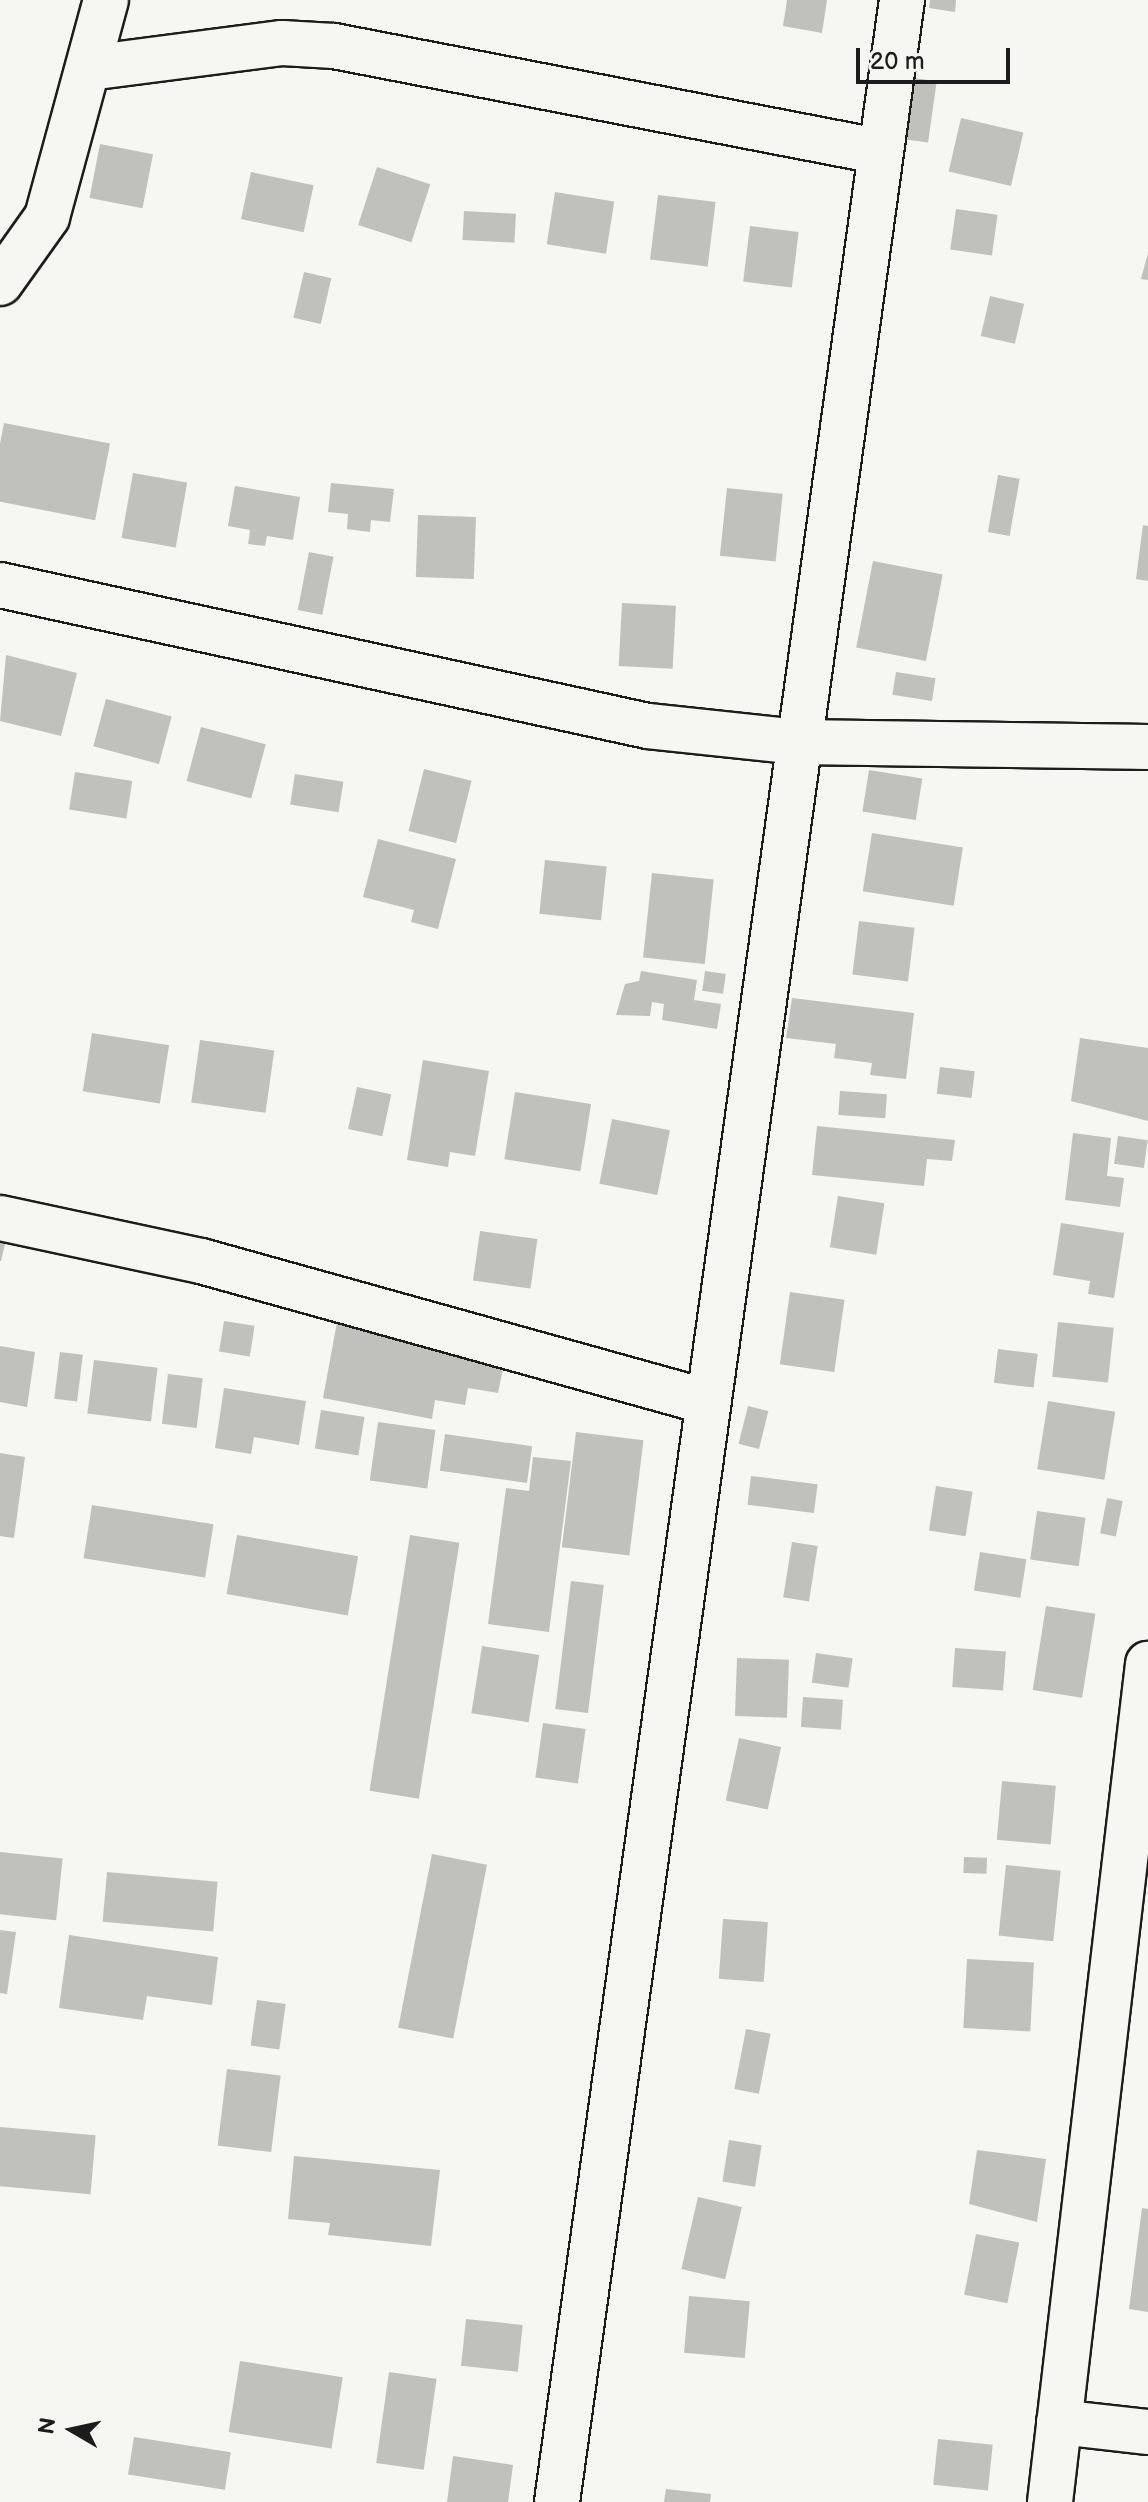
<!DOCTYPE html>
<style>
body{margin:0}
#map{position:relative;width:1148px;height:2502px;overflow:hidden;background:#f6f6f2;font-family:"Balsamiq Sans",sans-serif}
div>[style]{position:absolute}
.building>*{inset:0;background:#c0c0bd;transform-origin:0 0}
.roads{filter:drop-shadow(2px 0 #1c1c1c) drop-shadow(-2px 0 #1c1c1c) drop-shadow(0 2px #1c1c1c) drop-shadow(0 -2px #1c1c1c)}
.minor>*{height:44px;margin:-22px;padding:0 22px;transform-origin:22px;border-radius:22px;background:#f6f6f2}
span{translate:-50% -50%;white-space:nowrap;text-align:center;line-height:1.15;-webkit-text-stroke:6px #f6f6f2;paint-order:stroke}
.north{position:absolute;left:32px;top:2390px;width:80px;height:80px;-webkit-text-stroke:6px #f6f6f2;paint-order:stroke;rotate:279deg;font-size:22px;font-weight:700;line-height:32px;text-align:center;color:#1c1c1c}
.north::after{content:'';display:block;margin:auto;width:28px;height:36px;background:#1c1c1c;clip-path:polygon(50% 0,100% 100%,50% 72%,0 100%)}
.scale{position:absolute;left:856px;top:48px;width:154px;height:36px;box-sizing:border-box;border:4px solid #1c1c1c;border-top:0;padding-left:10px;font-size:24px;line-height:28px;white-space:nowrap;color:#1c1c1c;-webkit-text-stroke:6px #f6f6f2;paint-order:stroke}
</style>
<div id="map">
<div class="building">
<i style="clip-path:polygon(787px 0,827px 0,822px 33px,783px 26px)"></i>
<i style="clip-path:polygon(930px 0,956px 0,955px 12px,929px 8px)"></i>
<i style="left:907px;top:77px;width:30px;height:62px;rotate:8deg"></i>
<i style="left:961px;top:118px;width:64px;height:55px;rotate:13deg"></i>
<i style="left:100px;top:144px;width:54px;height:55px;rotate:11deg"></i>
<i style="left:377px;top:167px;width:56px;height:61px;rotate:18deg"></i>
<i style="left:251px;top:172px;width:64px;height:48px;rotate:12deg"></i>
<i style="left:555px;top:192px;width:60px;height:53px;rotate:9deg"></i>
<i style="left:658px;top:195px;width:58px;height:65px;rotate:7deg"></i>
<i style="left:956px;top:209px;width:42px;height:41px;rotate:8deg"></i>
<i style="left:464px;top:211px;width:52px;height:29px;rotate:3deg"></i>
<i style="left:750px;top:226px;width:49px;height:56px;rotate:7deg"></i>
<i style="clip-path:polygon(1148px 253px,1148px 280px,1141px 279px)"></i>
<i style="left:304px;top:272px;width:28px;height:47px;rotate:13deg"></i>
<i style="left:990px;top:296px;width:35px;height:41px;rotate:13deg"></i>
<i style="left:4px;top:423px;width:108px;height:78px;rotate:11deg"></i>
<i style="left:133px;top:473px;width:55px;height:66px;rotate:10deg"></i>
<i style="left:998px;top:475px;width:22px;height:58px;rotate:10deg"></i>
<i style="clip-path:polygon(331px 483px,394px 489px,390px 522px,371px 520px,370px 532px,347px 529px,348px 514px,328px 512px)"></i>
<i style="clip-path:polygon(235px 486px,300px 497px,293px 540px,267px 536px,265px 546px,248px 544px,250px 530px,228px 526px)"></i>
<i style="left:727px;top:488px;width:56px;height:68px;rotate:6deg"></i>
<i style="left:418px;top:515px;width:58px;height:62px;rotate:2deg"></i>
<i style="clip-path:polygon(1143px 525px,1148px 526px,1148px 581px,1136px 579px)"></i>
<i style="left:309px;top:552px;width:25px;height:59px;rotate:11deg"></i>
<i style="left:873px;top:561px;width:71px;height:88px;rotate:11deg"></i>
<i style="left:622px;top:603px;width:54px;height:63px;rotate:3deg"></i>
<i style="clip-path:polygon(6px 655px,77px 673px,61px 736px,0 721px)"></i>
<i style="left:896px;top:672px;width:40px;height:23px;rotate:9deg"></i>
<i style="left:106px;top:699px;width:68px;height:49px;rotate:15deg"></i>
<i style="left:201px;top:727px;width:67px;height:56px;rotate:15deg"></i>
<i style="left:424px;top:769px;width:49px;height:64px;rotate:14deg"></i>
<i style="left:869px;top:770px;width:54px;height:42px;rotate:9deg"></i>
<i style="left:75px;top:772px;width:58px;height:38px;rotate:9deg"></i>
<i style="left:295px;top:774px;width:49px;height:31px;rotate:9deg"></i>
<i style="left:872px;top:833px;width:92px;height:59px;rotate:9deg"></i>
<i style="clip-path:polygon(378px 839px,456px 859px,438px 929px,411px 922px,414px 910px,363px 897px)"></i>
<i style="left:545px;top:860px;width:62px;height:54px;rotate:6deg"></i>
<i style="left:652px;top:873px;width:62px;height:85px;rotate:6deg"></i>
<i style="left:859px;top:921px;width:56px;height:54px;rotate:7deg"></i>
<i style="clip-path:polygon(641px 971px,697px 980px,694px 1000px,721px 1004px,717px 1029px,662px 1020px,664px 1004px,652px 1002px,650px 1016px,616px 1015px,625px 984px,639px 981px)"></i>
<i style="left:705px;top:971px;width:21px;height:20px;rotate:8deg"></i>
<i style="clip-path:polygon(792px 998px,914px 1013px,906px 1079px,870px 1075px,872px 1063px,834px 1058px,836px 1044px,786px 1038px)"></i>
<i style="left:92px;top:1033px;width:78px;height:59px;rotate:9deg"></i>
<i style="clip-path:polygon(1080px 1038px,1148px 1048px,1148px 1121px,1071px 1101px)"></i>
<i style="left:200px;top:1040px;width:75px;height:63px;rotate:8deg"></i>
<i style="clip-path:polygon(423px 1060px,489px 1071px,475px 1156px,450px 1152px,448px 1167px,407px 1160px)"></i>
<i style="left:940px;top:1067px;width:35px;height:27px;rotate:7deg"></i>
<i style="left:357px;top:1087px;width:35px;height:43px;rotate:12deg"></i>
<i style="left:840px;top:1091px;width:47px;height:24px;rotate:4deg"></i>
<i style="left:515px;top:1092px;width:77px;height:68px;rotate:9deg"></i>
<i style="left:612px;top:1119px;width:59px;height:66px;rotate:11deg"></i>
<i style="clip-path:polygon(817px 1126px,955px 1140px,952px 1161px,927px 1159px,924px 1186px,812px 1175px)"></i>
<i style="clip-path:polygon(1073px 1133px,1111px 1138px,1107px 1176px,1124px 1178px,1120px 1207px,1065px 1200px)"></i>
<i style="left:1118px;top:1136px;width:30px;height:28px;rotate:8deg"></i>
<i style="left:838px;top:1196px;width:47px;height:52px;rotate:9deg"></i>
<i style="clip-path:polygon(1061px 1223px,1124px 1233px,1114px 1298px,1088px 1294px,1090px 1281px,1053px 1275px)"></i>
<i style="left:480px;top:1231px;width:58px;height:50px;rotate:8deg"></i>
<i style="clip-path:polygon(0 1238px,6px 1240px,1px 1261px,0 1261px)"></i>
<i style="left:790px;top:1292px;width:55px;height:73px;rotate:8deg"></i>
<i style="left:224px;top:1321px;width:31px;height:31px;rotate:9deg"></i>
<i style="clip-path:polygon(337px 1322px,506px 1354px,498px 1393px,468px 1388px,465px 1405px,435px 1400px,432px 1419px,323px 1398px)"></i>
<i style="left:1058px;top:1322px;width:56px;height:55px;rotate:6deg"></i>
<i style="clip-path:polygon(0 1346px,35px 1352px,27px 1407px,0 1402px)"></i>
<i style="left:998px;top:1349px;width:40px;height:34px;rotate:7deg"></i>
<i style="left:60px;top:1352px;width:23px;height:47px;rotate:7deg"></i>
<i style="left:94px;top:1360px;width:64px;height:54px;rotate:7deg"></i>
<i style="left:168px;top:1374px;width:35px;height:50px;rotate:7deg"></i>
<i style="clip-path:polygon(224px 1388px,306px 1401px,299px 1445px,254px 1437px,251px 1454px,215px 1448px)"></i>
<i style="left:1048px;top:1401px;width:68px;height:69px;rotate:9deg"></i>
<i style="left:748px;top:1406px;width:21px;height:39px;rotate:14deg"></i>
<i style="left:321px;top:1410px;width:44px;height:39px;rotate:9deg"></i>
<i style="left:378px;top:1422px;width:58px;height:59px;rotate:8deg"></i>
<i style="left:576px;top:1432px;width:68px;height:116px;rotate:7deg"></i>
<i style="left:445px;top:1434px;width:88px;height:37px;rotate:8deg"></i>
<i style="clip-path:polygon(0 1453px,25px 1457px,14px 1538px,0 1536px)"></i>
<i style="clip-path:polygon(533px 1457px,571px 1461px,549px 1632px,488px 1624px,506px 1488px,529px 1491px)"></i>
<i style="left:751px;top:1476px;width:67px;height:29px;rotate:7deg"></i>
<i style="left:936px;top:1486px;width:37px;height:45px;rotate:9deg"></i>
<i style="left:1107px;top:1498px;width:16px;height:36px;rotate:11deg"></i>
<i style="left:92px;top:1505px;width:123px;height:54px;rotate:9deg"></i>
<i style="left:1037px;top:1511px;width:49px;height:49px;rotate:8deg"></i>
<i style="left:237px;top:1535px;width:123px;height:60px;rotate:10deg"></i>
<i style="left:410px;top:1535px;width:50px;height:259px;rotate:9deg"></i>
<i style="left:792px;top:1542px;width:26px;height:56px;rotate:9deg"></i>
<i style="left:980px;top:1552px;width:47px;height:39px;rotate:9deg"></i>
<i style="left:571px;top:1581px;width:33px;height:129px;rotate:7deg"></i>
<i style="left:1046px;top:1606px;width:50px;height:85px;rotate:9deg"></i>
<i style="left:482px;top:1646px;width:58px;height:68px;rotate:9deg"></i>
<i style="left:955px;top:1648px;width:51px;height:39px;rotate:4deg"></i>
<i style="left:816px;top:1653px;width:37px;height:30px;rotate:8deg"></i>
<i style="left:737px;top:1658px;width:52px;height:58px;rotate:2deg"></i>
<i style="left:803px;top:1697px;width:40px;height:30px;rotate:4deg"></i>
<i style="left:543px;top:1723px;width:43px;height:55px;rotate:8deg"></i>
<i style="left:739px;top:1738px;width:43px;height:64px;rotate:12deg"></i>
<i style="left:1002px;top:1781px;width:54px;height:59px;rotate:5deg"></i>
<i style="left:0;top:1852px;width:63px;height:62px;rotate:6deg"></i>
<i style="left:432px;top:1854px;width:56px;height:177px;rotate:11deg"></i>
<i style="left:964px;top:1857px;width:23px;height:16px;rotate:2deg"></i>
<i style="left:1006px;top:1865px;width:55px;height:71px;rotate:6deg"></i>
<i style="left:107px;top:1872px;width:111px;height:50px;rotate:5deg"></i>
<i style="left:723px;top:1919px;width:45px;height:60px;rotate:4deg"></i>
<i style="clip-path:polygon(0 1930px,16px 1932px,7px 1994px,0 1993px)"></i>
<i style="clip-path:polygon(69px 1935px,218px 1957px,212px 2005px,147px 1996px,143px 2020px,59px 2008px)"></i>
<i style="left:967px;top:1959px;width:67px;height:69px;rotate:3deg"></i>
<i style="left:257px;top:2000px;width:29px;height:46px;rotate:8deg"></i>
<i style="left:746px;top:2029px;width:25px;height:61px;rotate:11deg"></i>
<i style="left:227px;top:2069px;width:54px;height:77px;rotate:7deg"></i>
<i style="left:0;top:2127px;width:96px;height:59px;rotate:5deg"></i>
<i style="left:729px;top:2140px;width:33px;height:42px;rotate:9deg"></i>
<i style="clip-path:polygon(977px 2150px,1046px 2159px,1037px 2222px,969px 2204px)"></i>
<i style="clip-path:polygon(294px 2156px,440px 2170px,431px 2246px,328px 2235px,330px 2223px,288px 2219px)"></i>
<i style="left:698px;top:2197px;width:45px;height:74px;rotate:13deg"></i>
<i style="clip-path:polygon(1142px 2208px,1148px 2209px,1148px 2312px,1129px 2309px)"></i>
<i style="left:976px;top:2234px;width:44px;height:62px;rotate:11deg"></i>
<i style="left:689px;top:2296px;width:61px;height:57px;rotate:5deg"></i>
<i style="left:466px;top:2319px;width:57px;height:47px;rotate:6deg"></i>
<i style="left:240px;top:2361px;width:104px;height:72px;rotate:9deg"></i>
<i style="left:389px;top:2372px;width:48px;height:92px;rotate:8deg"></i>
<i style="left:134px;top:2437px;width:98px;height:38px;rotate:9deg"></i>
<i style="left:938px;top:2439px;width:55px;height:46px;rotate:6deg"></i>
<i style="clip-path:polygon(453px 2456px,513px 2465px,508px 2502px,447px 2502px)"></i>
<i style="clip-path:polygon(666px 2489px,711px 2494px,710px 2502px,664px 2502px)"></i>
</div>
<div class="roads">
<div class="minor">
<i style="left:89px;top:68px;width:195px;rotate:-7.4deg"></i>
<i style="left:282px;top:43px;width:52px;rotate:3.3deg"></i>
<i style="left:334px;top:46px;width:553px;rotate:10.94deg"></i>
<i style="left:0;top:283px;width:81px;rotate:-54.5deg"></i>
<i style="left:47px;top:217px;width:225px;rotate:-74.8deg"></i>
<i style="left:0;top:585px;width:663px;rotate:12.28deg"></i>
<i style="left:648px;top:726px;width:150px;rotate:6.1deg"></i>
<i style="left:797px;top:742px;width:351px;rotate:0.8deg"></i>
<i style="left:0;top:1218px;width:206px;rotate:12.1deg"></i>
<i style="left:201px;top:1261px;width:522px;rotate:15.55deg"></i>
<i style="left:1059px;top:2422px;width:90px;rotate:6.4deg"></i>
<i style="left:557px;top:2502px;width:2526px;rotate:-82.15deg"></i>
<i style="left:1050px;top:2502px;width:844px;rotate:-83.33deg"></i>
</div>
</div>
<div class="north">N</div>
<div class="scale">20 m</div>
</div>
